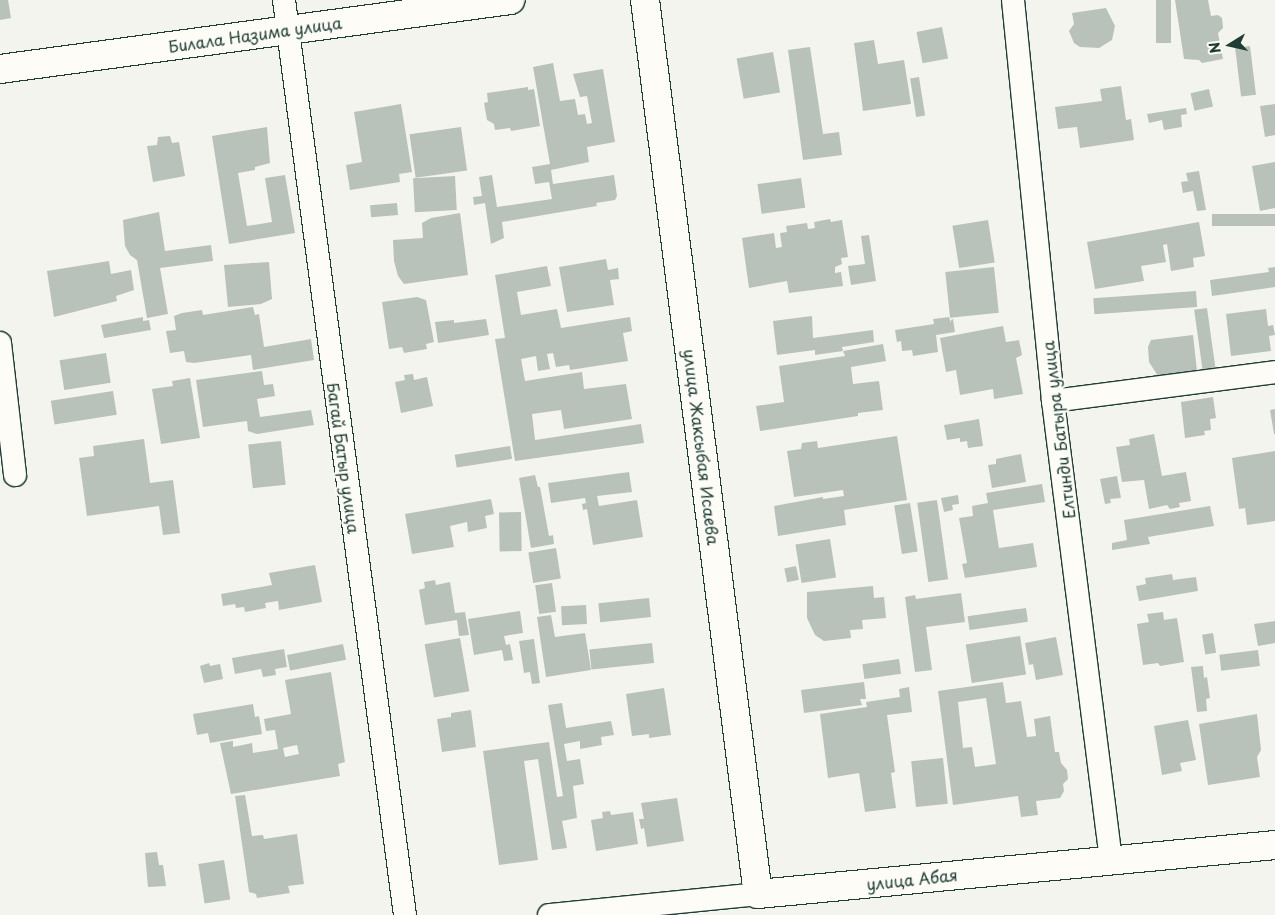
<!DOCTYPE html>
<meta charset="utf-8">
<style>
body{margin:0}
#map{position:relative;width:1275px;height:915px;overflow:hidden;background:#f4f4ef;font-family:"Playpen Sans",sans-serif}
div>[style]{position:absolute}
.building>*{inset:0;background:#b9c1bb;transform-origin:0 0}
.roads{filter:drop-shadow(1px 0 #1f3d34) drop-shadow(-1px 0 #1f3d34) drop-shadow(0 1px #1f3d34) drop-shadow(0 -1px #1f3d34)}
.minor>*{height:22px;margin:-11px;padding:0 11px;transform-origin:11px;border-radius:11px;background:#fdfcf7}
.tertiary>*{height:28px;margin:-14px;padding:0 14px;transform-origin:14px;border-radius:14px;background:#fdfcf7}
span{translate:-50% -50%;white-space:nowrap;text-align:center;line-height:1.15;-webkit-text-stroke:4.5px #fdfcf7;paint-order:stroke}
.street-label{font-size:16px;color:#1f3d34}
.north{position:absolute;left:1205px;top:20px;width:50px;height:50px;-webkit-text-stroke:4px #fdfcf7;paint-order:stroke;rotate:260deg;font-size:14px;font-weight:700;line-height:20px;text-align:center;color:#1f3d34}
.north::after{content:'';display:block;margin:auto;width:18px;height:22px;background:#1f3d34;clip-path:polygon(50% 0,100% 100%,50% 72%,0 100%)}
</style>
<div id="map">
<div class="building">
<i style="clip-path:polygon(0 0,8px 0,11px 18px,0 20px)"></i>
<i style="left:1156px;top:0;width:15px;height:43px"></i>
<i style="clip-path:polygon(1175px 0,1208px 0,1211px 16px,1218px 15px,1222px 18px,1223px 28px,1218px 33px,1223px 59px,1202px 63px,1199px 60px,1184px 59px)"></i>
<i style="clip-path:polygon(1106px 8px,1115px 26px,1112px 40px,1099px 48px,1080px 47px,1074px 43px,1069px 31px,1074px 24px,1072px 13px)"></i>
<i style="left:942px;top:27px;width:32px;height:26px;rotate:79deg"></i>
<i style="clip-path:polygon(874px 40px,878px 64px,904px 60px,911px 104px,863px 111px,854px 43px)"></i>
<i style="left:1250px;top:46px;width:49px;height:15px;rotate:83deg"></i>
<i style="clip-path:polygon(810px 47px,823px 134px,839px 132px,842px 155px,803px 160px,788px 50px)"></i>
<i style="left:773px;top:52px;width:41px;height:37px;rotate:80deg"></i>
<i style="clip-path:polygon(553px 63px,560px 101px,575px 99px,578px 115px,585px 114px,587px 124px,592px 123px,587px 96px,580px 97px,573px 74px,603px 69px,615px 142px,587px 147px,589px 162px,551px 170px,553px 184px,614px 175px,617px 196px,615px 200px,596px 203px,597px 206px,502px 222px,504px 238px,491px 244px,485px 203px,474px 205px,473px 197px,482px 196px,479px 177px,492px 175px,497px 207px,552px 199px,549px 182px,535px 184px,532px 167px,550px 164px,533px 67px)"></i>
<i style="left:919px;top:77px;width:39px;height:9px;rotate:81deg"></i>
<i style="clip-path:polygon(1121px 86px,1126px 120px,1131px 119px,1134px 140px,1080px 148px,1077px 127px,1058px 129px,1055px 107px,1102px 101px,1100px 89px)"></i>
<i style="clip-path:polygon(528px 87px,528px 90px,534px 89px,540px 126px,511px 131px,510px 128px,495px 130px,494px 124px,487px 120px,484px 103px,488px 102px,487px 93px)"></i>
<i style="left:1209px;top:89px;width:18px;height:19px;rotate:77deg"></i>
<i style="clip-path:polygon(401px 104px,412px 172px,399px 174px,400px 182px,350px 190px,346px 165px,362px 162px,354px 112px)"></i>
<i style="clip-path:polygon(1275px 104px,1275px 135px,1265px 137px,1260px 106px)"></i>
<i style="clip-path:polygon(1186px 108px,1187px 114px,1181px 115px,1182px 127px,1164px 130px,1162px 120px,1149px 123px,1147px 114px)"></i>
<i style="clip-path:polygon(267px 127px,270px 163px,255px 167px,255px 170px,238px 173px,247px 226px,272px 222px,265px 178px,285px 175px,295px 233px,229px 244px,212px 136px)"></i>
<i style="left:461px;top:127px;width:44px;height:52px;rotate:82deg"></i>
<i style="clip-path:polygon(170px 136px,172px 143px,179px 142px,185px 176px,153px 182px,147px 146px,157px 145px,158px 137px)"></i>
<i style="clip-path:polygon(1275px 162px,1275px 208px,1260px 211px,1252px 166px)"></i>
<i style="clip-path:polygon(1199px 171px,1206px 210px,1197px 211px,1193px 191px,1183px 193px,1181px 182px,1188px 181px,1186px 173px)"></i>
<i style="left:455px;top:176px;width:34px;height:42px;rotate:87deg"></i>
<i style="left:801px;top:178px;width:30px;height:44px;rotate:82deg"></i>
<i style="left:397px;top:203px;width:12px;height:27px;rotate:85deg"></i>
<i style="clip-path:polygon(159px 212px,165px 251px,211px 245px,213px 261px,160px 268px,168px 314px,147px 318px,137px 260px,130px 255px,125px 246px,123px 220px)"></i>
<i style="clip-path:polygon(460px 213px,468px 275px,404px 284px,398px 276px,394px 261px,393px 240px,423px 238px,422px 223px,431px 218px)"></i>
<i style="left:1275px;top:214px;width:12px;height:63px;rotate:90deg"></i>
<i style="clip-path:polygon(830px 219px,831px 222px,842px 220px,848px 257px,841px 258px,842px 264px,835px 267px,835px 273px,841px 272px,843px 286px,789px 293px,787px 281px,749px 288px,742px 238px,774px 233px,776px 248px,782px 247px,780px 233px,787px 232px,786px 226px,807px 223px,808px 229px,815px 228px,814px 222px)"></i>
<i style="left:988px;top:220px;width:43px;height:36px;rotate:81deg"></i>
<i style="clip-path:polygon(1199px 222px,1205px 256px,1193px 258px,1194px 267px,1171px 271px,1167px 244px,1163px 245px,1166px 262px,1141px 266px,1144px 281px,1095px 289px,1087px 242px)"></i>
<i style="clip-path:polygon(869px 235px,876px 281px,851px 285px,848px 266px,865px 264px,861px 236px)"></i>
<i style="clip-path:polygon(606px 259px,608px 270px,618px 268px,619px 279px,610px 280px,614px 305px,567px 312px,559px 267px)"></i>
<i style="clip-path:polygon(109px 261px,111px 274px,131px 270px,134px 290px,116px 296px,117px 301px,54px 317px,47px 271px)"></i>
<i style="clip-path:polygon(269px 262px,272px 299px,261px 304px,228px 307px,224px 265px)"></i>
<i style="clip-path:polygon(547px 266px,551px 286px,517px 292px,521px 315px,557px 309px,561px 328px,630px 317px,632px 331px,623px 333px,628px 361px,570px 370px,569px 365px,556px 367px,553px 353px,547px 354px,550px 369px,538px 371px,536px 356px,521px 359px,525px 381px,582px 372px,584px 389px,626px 384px,632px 419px,564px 429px,561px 410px,532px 414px,535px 440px,641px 424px,644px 443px,515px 461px,495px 339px,505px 338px,495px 275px)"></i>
<i style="left:994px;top:267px;width:46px;height:49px;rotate:84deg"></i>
<i style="clip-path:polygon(1275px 267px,1275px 287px,1212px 296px,1210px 280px,1269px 272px,1268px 268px)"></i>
<i style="left:1196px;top:291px;width:16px;height:103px;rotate:86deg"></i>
<i style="clip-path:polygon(417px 297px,426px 300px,434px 342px,426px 344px,427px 349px,404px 353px,402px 347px,389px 349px,382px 302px)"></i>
<i style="clip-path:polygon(253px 307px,255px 315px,259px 314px,264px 347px,311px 339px,314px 360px,253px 370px,251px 355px,194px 363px,186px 362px,184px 351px,170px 353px,166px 331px,176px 330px,174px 316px,182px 313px,202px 310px,203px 315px)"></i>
<i style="left:1207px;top:308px;width:64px;height:13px;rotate:82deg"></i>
<i style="clip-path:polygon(1266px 309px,1268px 326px,1273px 325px,1275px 335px,1269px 336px,1271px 351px,1231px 356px,1226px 314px)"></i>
<i style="clip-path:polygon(812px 316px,813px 338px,873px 330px,874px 342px,842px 347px,843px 351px,815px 355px,815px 350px,777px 355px,773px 321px)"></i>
<i style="clip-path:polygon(143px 317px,143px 321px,149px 320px,151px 330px,104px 338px,101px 325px)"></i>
<i style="clip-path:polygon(949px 317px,951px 323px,951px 320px,953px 319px,955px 332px,936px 335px,938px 352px,913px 356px,912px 350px,902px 351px,901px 341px,897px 342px,895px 330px,934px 324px,933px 319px)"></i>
<i style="clip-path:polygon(486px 319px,489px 335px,438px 343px,435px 322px,454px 320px,454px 323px)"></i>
<i style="clip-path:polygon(1003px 326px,1006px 342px,1019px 340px,1022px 355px,1016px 358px,1023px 394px,994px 399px,993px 389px,960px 395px,956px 370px,946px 372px,940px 338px)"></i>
<i style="clip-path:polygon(1193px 335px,1197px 371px,1158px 376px,1149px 362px,1148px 347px,1151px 340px)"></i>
<i style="clip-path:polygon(883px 344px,886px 361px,851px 367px,853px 384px,879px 381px,883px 410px,858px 413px,858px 416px,760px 431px,756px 406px,784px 402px,779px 366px,845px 356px,843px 351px)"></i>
<i style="left:106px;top:353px;width:30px;height:47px;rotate:81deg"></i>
<i style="clip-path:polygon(262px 371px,264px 385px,273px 384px,275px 396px,257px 399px,260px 417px,311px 410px,314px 425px,257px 434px,248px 431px,247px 421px,203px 427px,196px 380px)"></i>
<i style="clip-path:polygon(413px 374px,414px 380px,427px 377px,433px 406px,401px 413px,395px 382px,405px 380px,404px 375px)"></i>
<i style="clip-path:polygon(190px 378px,200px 438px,161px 444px,152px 389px,173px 386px,172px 381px)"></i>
<i style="left:113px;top:391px;width:24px;height:63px;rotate:81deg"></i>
<i style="clip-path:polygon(1213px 397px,1216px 418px,1210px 419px,1211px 430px,1204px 431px,1205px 435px,1185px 438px,1181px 402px)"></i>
<i style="clip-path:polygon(1275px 409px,1275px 434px,1274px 434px,1270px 410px)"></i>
<i style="clip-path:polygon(979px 419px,983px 446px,968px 448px,967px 441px,960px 442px,960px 438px,947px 440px,944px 425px)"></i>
<i style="clip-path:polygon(1154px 434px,1162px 476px,1186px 472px,1191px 501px,1179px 503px,1180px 507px,1170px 509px,1167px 505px,1149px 509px,1144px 480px,1122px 482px,1116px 447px,1130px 445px,1129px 439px)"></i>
<i style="clip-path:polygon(897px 436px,907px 500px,844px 510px,846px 525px,778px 536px,774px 506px,823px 497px,823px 499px,844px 496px,843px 490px,794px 497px,787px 451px,801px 449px,802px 443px,817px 441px,818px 448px)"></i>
<i style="clip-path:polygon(144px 439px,150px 483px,173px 480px,180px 533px,163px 535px,159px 506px,87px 516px,79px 458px,94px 456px,93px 446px)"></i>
<i style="left:281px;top:441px;width:44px;height:33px;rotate:84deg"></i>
<i style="left:510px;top:446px;width:13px;height:56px;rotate:81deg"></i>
<i style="clip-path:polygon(1275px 451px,1275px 521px,1247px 525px,1245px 508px,1239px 509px,1232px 458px)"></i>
<i style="clip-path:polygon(1021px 454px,1026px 482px,992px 488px,988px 465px,996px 464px,996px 459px)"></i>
<i style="clip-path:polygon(629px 472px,632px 492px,597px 496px,599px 506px,637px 500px,643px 537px,593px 545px,587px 509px,583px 510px,582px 504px,586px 503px,585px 498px,551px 503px,548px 483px)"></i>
<i style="clip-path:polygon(535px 475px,538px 487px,540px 487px,549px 536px,553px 535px,554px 544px,531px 548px,519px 478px)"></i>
<i style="clip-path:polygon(1117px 476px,1121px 498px,1110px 499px,1111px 503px,1105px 504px,1100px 479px)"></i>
<i style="clip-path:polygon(1042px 484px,1045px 502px,993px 510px,999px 548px,1033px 543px,1037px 567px,965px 578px,962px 564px,967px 563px,959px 518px,973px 516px,972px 506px,988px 503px,986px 493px)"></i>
<i style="clip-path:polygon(958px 495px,959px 504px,952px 505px,953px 510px,944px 512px,941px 498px)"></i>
<i style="clip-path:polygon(491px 499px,494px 514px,485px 516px,487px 528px,468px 532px,467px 522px,450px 526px,454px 547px,412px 554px,405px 514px)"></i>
<i style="left:937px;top:500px;width:80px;height:20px;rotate:82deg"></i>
<i style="left:910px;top:503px;width:49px;height:16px;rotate:81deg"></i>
<i style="clip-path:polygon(1210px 506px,1214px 526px,1148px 537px,1150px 544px,1112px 550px,1112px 543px,1127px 540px,1124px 520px)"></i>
<i style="left:521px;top:512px;width:39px;height:22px;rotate:89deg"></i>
<i style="left:830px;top:539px;width:39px;height:35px;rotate:81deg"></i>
<i style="left:556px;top:548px;width:31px;height:28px;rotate:81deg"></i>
<i style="clip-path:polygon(315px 565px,322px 602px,279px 610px,278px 601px,265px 603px,266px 608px,245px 612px,244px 607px,236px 608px,235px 604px,223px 606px,221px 594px,272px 585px,269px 573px)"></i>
<i style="left:796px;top:566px;width:14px;height:12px;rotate:78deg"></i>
<i style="clip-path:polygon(1172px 574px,1173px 580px,1196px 577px,1198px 591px,1139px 601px,1136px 586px,1146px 584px,1145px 578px)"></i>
<i style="clip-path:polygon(435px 580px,436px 585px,450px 582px,455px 613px,465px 612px,469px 635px,459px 636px,457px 620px,425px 625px,419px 590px,425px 588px,424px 582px)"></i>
<i style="left:552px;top:583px;width:29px;height:17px;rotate:82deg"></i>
<i style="clip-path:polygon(873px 586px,874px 598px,884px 597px,886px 618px,862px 620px,863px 629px,850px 630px,851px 638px,824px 641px,815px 635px,807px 618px,807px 592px)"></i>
<i style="clip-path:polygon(961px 593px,965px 622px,926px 627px,932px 670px,915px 672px,905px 597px,915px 595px,916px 599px)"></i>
<i style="left:649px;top:598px;width:19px;height:51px;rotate:84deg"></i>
<i style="left:586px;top:605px;width:19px;height:25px;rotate:87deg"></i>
<i style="left:1026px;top:608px;width:14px;height:59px;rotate:82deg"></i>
<i style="clip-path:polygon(520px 611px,523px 633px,504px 636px,506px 645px,510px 644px,513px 660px,504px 661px,502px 650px,474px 655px,468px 619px)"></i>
<i style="clip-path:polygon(1163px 612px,1164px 620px,1177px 618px,1184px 662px,1160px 666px,1158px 663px,1143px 665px,1137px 624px,1149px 622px,1147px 614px)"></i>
<i style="clip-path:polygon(551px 615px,555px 637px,585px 633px,591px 670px,546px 677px,537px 617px)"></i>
<i style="clip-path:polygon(1275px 621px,1275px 643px,1258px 646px,1254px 624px)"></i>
<i style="left:1213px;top:633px;width:20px;height:11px;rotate:81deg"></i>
<i style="left:1020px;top:636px;width:39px;height:55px;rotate:81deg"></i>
<i style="clip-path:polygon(1056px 637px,1063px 675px,1036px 680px,1033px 664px,1029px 665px,1025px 643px)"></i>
<i style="left:460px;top:638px;width:54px;height:36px;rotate:80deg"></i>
<i style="clip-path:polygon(534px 639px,540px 683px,532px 684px,530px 672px,524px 673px,519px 641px)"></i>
<i style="left:652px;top:643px;width:20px;height:63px;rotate:84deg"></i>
<i style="left:343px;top:644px;width:16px;height:57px;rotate:79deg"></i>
<i style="clip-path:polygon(284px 649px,287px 667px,275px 669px,276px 675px,263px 677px,261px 669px,235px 674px,232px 658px)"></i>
<i style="left:1258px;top:650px;width:16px;height:39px;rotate:83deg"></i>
<i style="left:899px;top:659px;width:15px;height:37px;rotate:82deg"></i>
<i style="clip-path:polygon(209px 663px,210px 666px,220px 664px,223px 679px,204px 683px,200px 666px)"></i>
<i style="clip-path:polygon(1203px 666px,1204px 678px,1207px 677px,1210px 698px,1206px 699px,1207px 711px,1197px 712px,1191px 667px)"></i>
<i style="clip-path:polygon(evenodd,331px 672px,345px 762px,338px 764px,340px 776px,231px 794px,220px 743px,233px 741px,233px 747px,252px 743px,253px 753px,278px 749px,275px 730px,266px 731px,264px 719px,291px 714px,285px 680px,331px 672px,297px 745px,299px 754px,285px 757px,283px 748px,297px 745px)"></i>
<i style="clip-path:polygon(864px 682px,866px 699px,860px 699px,862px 705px,804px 713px,801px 690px)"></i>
<i style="clip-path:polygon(evenodd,1003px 682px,1006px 703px,1021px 701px,1027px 737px,1036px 736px,1034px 719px,1050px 716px,1055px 752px,1059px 752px,1061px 763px,1067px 770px,1068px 779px,1063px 784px,1064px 791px,1060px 798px,1036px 801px,1038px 815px,1021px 817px,1018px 796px,953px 805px,938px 691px,1003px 682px,986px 698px,996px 764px,975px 767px,972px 747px,963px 748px,958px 702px,986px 698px)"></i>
<i style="clip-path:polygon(909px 687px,912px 712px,887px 715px,895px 772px,891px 773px,896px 808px,865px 812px,859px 773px,828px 778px,820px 714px,867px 707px,866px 702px,900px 697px,899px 689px)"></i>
<i style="clip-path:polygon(664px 688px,671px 735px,649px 738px,649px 734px,632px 736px,626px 694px)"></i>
<i style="clip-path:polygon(562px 703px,566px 728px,611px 721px,614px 735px,601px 737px,602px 745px,580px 749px,580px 741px,564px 744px,567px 761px,580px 759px,584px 784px,573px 786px,577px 818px,562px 821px,567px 848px,552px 850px,538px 759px,524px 761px,538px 860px,499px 865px,483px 751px,549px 742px,557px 797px,563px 796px,548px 705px)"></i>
<i style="clip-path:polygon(253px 704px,255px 717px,259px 716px,262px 734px,210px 743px,208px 733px,197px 735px,193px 714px)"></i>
<i style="clip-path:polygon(471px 710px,476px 747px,442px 752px,437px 719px,451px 717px,451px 713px)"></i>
<i style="clip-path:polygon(1257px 714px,1261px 750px,1257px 757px,1260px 777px,1208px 785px,1199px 724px)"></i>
<i style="clip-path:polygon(1188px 720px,1196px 760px,1180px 763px,1182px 771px,1162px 775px,1154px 726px)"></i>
<i style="left:943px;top:758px;width:46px;height:32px;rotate:84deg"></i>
<i style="clip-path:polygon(245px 795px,252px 836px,263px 835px,264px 839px,297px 834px,304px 884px,288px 886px,290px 893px,257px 898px,256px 894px,249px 892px,235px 796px)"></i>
<i style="clip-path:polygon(677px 798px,684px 841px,647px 847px,644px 828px,641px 829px,639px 819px,644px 819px,641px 803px)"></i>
<i style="clip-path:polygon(610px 811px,611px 815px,633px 812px,638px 844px,596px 851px,591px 820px,603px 818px,602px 812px)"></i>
<i style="clip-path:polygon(157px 852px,159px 865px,163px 865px,166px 886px,148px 887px,145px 853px)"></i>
<i style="left:224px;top:860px;width:40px;height:26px;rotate:81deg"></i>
</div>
<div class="roads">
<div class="minor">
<i style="left:284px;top:0;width:923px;rotate:82.47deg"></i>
<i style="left:1013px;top:0;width:403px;rotate:84.3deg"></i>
<i style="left:1053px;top:401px;width:462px;rotate:82.8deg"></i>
<i style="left:0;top:343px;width:133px;rotate:83.5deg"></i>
<i style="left:1053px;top:401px;width:224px;rotate:-7.4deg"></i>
<i style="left:549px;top:915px;width:210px;rotate:-5.7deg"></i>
</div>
<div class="tertiary">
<i style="left:645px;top:0;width:901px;rotate:82.8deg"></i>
<i style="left:758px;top:894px;width:519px;rotate:-5.41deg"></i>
<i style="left:0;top:69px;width:515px;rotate:-7.7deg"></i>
</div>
</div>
<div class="street-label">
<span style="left:255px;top:34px;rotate:-8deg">Билала Назима улица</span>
<span style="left:1058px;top:430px;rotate:-97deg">Елтинди Батыра улица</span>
<span style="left:702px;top:447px;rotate:83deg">улица Жаксыбая Исаева</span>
<span style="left:344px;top:458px;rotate:82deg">Багай Батыр улица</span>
<span style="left:912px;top:879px;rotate:-6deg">улица Абая</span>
</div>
<div class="north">N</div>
</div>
